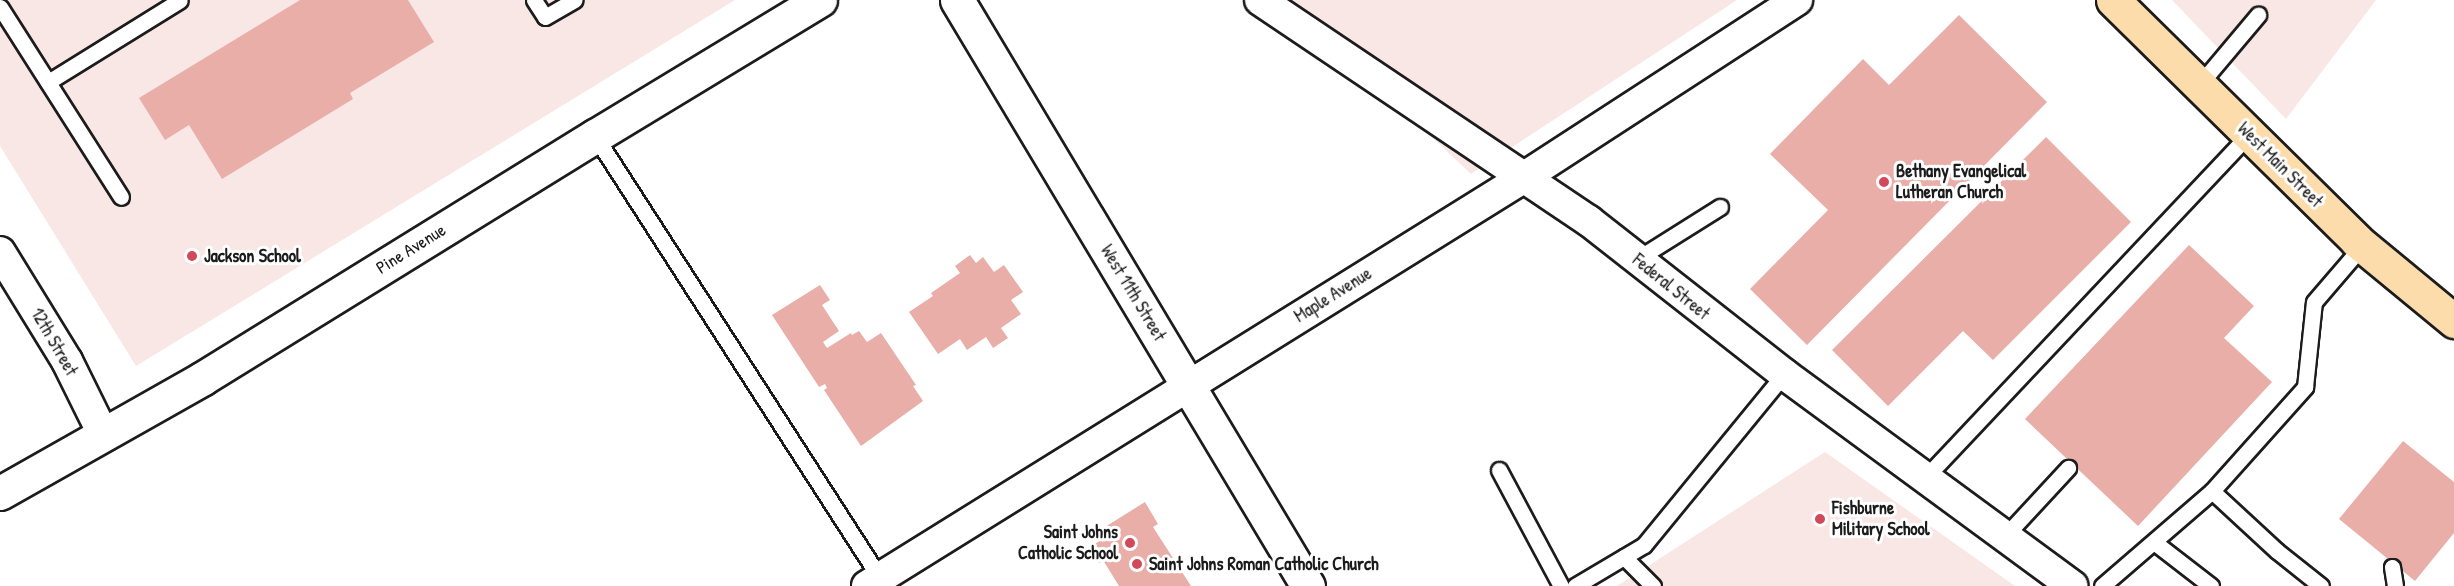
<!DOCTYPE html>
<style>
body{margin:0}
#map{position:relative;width:2454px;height:586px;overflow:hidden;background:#fff;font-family:"Patrick Hand",sans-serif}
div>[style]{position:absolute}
.built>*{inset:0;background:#f8e7e5}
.building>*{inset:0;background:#e9aea7}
.roads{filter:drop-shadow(2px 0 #1c1c1c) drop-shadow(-2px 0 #1c1c1c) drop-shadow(0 2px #1c1c1c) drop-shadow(0 -2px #1c1c1c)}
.lane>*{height:15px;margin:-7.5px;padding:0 7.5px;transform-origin:7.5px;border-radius:7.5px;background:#fff}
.street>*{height:30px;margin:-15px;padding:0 15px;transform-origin:15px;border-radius:15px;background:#fff}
.secondary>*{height:33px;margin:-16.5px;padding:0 16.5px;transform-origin:16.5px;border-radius:16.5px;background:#fff}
.primary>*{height:33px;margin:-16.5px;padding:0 16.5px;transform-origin:16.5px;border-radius:16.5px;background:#fddcac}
.dots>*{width:16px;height:16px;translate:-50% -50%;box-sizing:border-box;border:3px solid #fff;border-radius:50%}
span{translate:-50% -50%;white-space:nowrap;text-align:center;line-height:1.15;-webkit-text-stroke:6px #fff;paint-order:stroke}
.street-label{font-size:18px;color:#1c1c1c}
.poi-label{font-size:18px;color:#1c1c1c;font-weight:700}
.left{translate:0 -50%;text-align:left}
.right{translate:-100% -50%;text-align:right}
</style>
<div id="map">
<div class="built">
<i style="clip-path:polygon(0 0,735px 0,136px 366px,0 146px)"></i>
<i style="clip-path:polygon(1287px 0,1737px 0,1471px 174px)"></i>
<i style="clip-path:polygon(2172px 0,2376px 0,2286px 119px)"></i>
<i style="clip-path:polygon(1825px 452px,2015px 586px,1617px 586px)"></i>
</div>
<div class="building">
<i style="clip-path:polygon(300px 0,408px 0,434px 42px,350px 93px,353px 99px,222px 179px,189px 125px,165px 140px,139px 98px)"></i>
<i style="clip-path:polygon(1959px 15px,2047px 102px,1807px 345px,1750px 289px,1828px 210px,1770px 154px,1863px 59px,1889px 85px)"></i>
<i style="clip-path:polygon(2046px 137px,2131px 222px,1993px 360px,1963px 331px,1888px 406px,1832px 350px)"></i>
<i style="clip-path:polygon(2189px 245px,2254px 306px,2224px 338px,2272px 382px,2138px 526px,2025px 419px)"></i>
<i style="clip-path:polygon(970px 255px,976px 263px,983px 257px,994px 272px,1004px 265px,1023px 292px,1011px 300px,1021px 314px,1001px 328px,1008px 338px,993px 348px,986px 337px,967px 350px,960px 339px,938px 354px,909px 312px,933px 296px,931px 293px,960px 273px,955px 266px)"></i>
<i style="clip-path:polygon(820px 285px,830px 300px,822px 305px,839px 331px,823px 342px,827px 348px,851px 333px,852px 335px,859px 331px,867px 342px,881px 333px,916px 385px,913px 386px,923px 401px,861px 446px,824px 390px,827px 388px,825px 384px,819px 387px,772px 315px)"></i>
<i style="clip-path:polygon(2403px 441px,2454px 482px,2454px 533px,2415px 581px,2339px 519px)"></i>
<i style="clip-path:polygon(1145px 502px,1158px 524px,1153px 527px,1191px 586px,1119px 586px,1103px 560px,1099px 563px,1090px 547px,1101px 540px,1097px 532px)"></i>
</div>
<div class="roads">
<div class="lane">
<i style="left:534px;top:0;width:20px;rotate:57deg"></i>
<i style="left:545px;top:17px;width:34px;rotate:-30deg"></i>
<i style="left:0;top:7px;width:225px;rotate:57.5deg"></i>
<i style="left:48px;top:82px;width:155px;rotate:-31.8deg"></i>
<i style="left:2199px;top:85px;width:92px;rotate:-49.9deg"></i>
<i style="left:595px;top:136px;width:526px;rotate:57.19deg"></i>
<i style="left:1637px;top:259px;width:98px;rotate:-32.1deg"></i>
<i style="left:1499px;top:470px;width:132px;rotate:61.9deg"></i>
<i style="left:1925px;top:478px;width:473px;rotate:-46.7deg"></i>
<i style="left:2212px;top:491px;width:88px;rotate:42.7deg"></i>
<i style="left:2277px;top:551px;width:56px;rotate:38.5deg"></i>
<i style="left:2005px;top:536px;width:93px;rotate:-47.2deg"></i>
<i style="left:2154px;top:542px;width:72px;rotate:37.7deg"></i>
<i style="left:1624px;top:557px;width:41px;rotate:45deg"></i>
<i style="left:2392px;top:567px;width:19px;rotate:81deg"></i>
<i style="left:1575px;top:586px;width:80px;rotate:-30.7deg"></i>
<i style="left:1644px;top:545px;width:221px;rotate:-50.7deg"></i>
<i style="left:2102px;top:586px;width:145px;rotate:-40.8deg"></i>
<i style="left:2212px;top:491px;width:140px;rotate:-48.2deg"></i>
<i style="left:2305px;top:387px;width:85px;rotate:-84deg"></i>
<i style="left:2314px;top:302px;width:74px;rotate:-49.4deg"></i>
</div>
<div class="street">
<i style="left:1260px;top:0;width:396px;rotate:33.9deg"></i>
<i style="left:1589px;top:221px;width:248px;rotate:38.1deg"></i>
<i style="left:1784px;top:374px;width:358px;rotate:36.3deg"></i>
<i style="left:0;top:252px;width:128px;rotate:58.4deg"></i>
<i style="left:67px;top:361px;width:81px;rotate:63.7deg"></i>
<i style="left:867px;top:586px;width:773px;rotate:-31.88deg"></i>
<i style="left:1523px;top:178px;width:327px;rotate:-33deg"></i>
</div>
<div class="secondary">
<i style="left:957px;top:0;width:683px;rotate:59.08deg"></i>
<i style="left:0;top:493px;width:233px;rotate:-29.5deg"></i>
<i style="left:203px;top:378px;width:461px;rotate:-31.7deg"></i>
<i style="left:595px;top:136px;width:263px;rotate:-31.2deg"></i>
</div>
<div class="primary">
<i style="left:2113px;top:0;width:343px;rotate:44.6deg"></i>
<i style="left:2357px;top:241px;width:126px;rotate:39.5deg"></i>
</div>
</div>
<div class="dots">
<i style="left:1884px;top:182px;background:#d1495b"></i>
<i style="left:192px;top:256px;background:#d1495b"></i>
<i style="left:1820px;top:519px;background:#d1495b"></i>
<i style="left:1130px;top:543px;background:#d1495b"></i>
<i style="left:1137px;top:564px;background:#d1495b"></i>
</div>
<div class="street-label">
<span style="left:2280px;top:165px;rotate:45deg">West Main Street</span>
<span style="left:411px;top:249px;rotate:-32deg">Pine Avenue</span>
<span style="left:1671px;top:287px;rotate:39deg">Federal Street</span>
<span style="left:1133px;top:293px;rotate:59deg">West 11th Street</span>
<span style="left:1333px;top:295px;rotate:-32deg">Maple Avenue</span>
<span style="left:54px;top:342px;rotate:60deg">12th Street</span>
</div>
<div class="poi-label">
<span class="left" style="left:1896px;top:182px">Bethany Evangelical<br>Lutheran Church</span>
<span class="left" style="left:204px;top:256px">Jackson School</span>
<span class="left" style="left:1832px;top:519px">Fishburne<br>Military School</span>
<span class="right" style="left:1118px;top:543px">Saint Johns<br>Catholic School</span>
<span class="left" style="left:1149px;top:564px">Saint Johns Roman Catholic Church</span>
</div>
</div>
